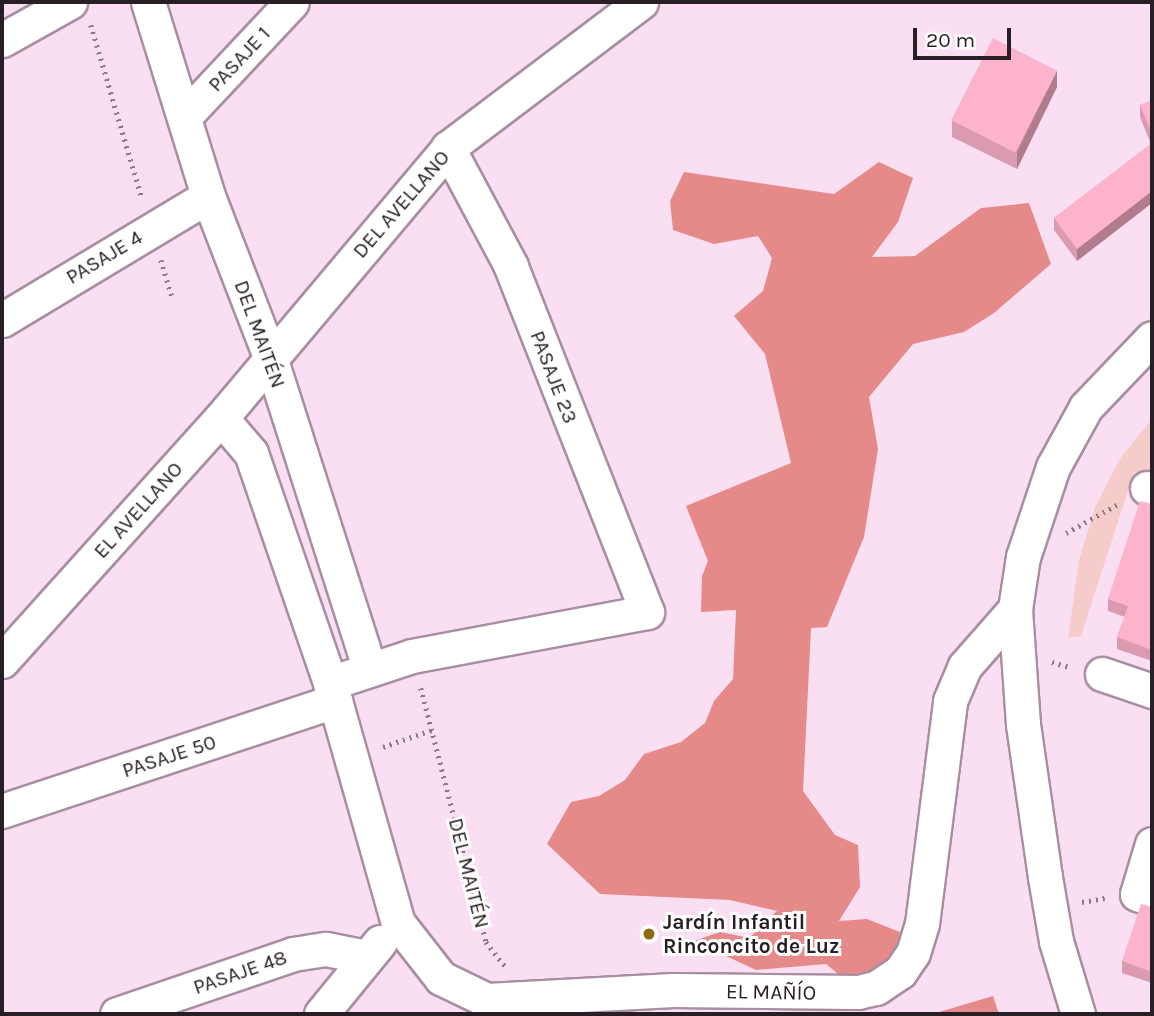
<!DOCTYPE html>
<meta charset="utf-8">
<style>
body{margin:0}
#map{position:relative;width:1154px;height:1016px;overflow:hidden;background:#fadff3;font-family:Karla,sans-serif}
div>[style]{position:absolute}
.green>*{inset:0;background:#f6cccb}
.forest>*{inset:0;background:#e68989}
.path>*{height:4.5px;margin-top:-2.25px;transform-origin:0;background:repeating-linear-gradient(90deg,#8b7a87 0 2px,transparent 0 7px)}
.roads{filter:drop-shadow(2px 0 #a78fa1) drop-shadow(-2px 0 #a78fa1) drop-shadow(0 2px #a78fa1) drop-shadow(0 -2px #a78fa1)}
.minor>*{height:33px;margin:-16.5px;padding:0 16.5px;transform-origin:16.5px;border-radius:16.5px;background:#fff}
.wall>*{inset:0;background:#da9aaf}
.shaded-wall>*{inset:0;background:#b17d8e}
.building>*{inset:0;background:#fdb3cb;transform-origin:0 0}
.dots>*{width:19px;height:19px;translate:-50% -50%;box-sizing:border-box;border:4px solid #fff;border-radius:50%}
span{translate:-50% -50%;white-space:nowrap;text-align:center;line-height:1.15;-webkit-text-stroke:6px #fff;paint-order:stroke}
.street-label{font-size:21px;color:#281f26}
.poi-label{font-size:21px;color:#281f26;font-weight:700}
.left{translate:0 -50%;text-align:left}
.frame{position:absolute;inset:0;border:4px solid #281f26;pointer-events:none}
.scale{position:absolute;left:913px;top:28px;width:98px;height:32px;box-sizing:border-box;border:4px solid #281f26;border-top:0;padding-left:9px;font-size:21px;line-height:24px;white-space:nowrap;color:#281f26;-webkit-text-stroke:5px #fff;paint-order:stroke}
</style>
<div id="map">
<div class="green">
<i style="clip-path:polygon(1152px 419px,1152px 478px,1134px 472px,1081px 636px,1068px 638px,1079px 560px,1095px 507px,1121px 457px)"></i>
</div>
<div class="forest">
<i style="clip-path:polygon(879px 162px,913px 178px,898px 222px,872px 257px,915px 256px,981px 208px,1029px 203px,1051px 264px,994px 313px,964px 332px,913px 344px,869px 397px,878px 449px,864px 537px,827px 627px,811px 628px,803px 791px,835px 835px,858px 845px,860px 887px,839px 921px,867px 919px,925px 942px,889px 982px,849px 983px,826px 964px,756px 970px,694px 941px,720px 932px,749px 938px,777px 911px,730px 900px,600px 894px,547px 844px,571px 802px,599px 796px,625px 780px,644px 754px,681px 742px,705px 723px,714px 701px,733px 679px,736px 610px,701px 612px,702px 576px,708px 561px,686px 506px,791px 463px,765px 354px,734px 316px,763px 291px,772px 258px,758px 236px,714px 244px,673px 230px,670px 201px,684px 172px,834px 194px)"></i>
<i style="clip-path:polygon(993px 996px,999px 1014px,939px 1013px,939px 1012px)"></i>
</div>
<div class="path">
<i style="left:91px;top:25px;width:180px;rotate:73.6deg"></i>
<i style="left:161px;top:260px;width:42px;rotate:73.3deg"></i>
<i style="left:1066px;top:533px;width:62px;rotate:-29.1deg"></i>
<i style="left:1052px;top:662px;width:19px;rotate:16deg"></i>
<i style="left:421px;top:688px;width:262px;rotate:75.6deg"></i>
<i style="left:486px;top:942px;width:31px;rotate:52deg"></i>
<i style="left:383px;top:747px;width:52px;rotate:-19.1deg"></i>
<i style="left:1082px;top:902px;width:23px;rotate:-10deg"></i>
</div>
<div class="roads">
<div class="minor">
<i style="left:148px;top:2px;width:203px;rotate:72.8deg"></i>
<i style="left:208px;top:196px;width:173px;rotate:68.9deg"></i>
<i style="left:270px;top:357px;width:326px;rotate:72.3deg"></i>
<i style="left:2px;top:40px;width:78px;rotate:-29.2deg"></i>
<i style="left:185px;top:116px;width:156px;rotate:-46.8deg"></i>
<i style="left:2px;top:320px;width:240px;rotate:-31deg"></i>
<i style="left:221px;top:418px;width:46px;rotate:49.4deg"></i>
<i style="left:251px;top:453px;width:243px;rotate:71deg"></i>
<i style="left:330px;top:683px;width:249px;rotate:74.2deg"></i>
<i style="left:398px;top:923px;width:70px;rotate:52deg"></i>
<i style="left:441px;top:978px;width:51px;rotate:25.6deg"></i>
<i style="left:487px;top:1000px;width:186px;rotate:-3.1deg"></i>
<i style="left:673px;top:990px;width:185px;rotate:0.6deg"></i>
<i style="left:858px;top:992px;width:18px;rotate:-13deg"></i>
<i style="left:876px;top:988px;width:29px;rotate:-34deg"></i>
<i style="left:900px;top:972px;width:23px;rotate:-56deg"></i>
<i style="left:913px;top:953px;width:30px;rotate:-73deg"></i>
<i style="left:922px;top:924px;width:225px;rotate:-82.8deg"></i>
<i style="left:950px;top:701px;width:38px;rotate:-67deg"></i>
<i style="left:965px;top:666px;width:76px;rotate:-48.7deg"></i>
<i style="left:1147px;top:488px;width:5px;rotate:22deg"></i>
<i style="left:2px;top:661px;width:327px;rotate:-48deg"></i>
<i style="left:221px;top:418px;width:353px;rotate:-49.9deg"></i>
<i style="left:448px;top:148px;width:242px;rotate:-37.1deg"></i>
<i style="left:1102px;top:674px;width:53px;rotate:18.8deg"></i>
<i style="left:330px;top:683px;width:86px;rotate:-18.2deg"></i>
<i style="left:412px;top:656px;width:239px;rotate:-10.6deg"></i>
<i style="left:647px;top:612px;width:372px;rotate:-111.5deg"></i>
<i style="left:511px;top:266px;width:134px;rotate:-118.1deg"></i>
<i style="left:2px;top:811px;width:351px;rotate:-18.3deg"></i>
<i style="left:1152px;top:844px;width:52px;rotate:106.7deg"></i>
<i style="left:1137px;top:894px;width:16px;rotate:18deg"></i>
<i style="left:117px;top:1014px;width:186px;rotate:-18.8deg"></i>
<i style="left:293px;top:954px;width:33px;rotate:-9deg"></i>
<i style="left:326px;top:949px;width:41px;rotate:11.3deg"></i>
<i style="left:321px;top:1014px;width:93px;rotate:-50.7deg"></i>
<i style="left:1078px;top:1014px;width:76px;rotate:-106.8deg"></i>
<i style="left:1056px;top:941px;width:65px;rotate:-99.8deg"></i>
<i style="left:1045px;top:877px;width:155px;rotate:-98.2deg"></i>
<i style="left:1023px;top:724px;width:115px;rotate:-94deg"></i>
<i style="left:1015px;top:609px;width:53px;rotate:-81.3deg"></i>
<i style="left:1023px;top:557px;width:95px;rotate:-71.6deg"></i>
<i style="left:1053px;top:467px;width:68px;rotate:-61.2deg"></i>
<i style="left:1086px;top:407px;width:95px;rotate:-46.3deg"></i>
</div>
</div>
<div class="wall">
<i style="clip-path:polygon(1057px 87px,1017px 169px,952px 137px,952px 120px)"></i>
<i style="clip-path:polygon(1152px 100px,1152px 203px,1077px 261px,1054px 230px,1054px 218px,1151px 144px,1140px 117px,1140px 105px)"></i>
<i style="clip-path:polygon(1152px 504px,1152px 661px,1117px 649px,1117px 637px,1125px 617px,1108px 611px,1108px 599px)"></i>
<i style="clip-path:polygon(1152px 907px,1152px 983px,1122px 973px,1122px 961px)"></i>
</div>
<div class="shaded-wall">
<i style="clip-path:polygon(1057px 70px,1057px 87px,1017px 169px,1017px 152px)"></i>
<i style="clip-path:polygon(1152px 191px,1152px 203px,1077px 261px,1077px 249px)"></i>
</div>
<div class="building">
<i style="left:993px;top:38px;width:72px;height:92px;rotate:27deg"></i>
<i style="clip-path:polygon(1152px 100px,1152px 134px,1140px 105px)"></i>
<i style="clip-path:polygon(1152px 143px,1152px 191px,1077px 249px,1054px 218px)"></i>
<i style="clip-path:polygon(1140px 501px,1152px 504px,1152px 650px,1117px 637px,1128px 606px,1108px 599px)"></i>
<i style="clip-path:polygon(1141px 904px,1152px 907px,1152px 972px,1122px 961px)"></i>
</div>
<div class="dots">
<i style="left:649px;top:934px;background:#8b6b0b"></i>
</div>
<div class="street-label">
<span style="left:239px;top:59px;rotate:-47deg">PASAJE 1</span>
<span style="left:401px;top:204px;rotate:-49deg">DEL AVELLANO</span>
<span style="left:104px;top:257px;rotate:-31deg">PASAJE 4</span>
<span style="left:260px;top:334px;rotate:70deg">DEL MAITÉN</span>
<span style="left:554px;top:377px;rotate:69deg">PASAJE 23</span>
<span style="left:138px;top:510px;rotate:-48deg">EL AVELLANO</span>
<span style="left:169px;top:756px;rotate:-18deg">PASAJE 50</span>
<span style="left:469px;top:873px;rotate:76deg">DEL MAITÉN</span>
<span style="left:240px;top:972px;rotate:-19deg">PASAJE 48</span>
<span style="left:771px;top:992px;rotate:1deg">EL MAÑÍO</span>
</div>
<div class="poi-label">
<span class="left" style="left:663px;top:934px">Jardín Infantil<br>Rinconcito de Luz</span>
</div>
<div class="frame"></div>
<div class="scale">20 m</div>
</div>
